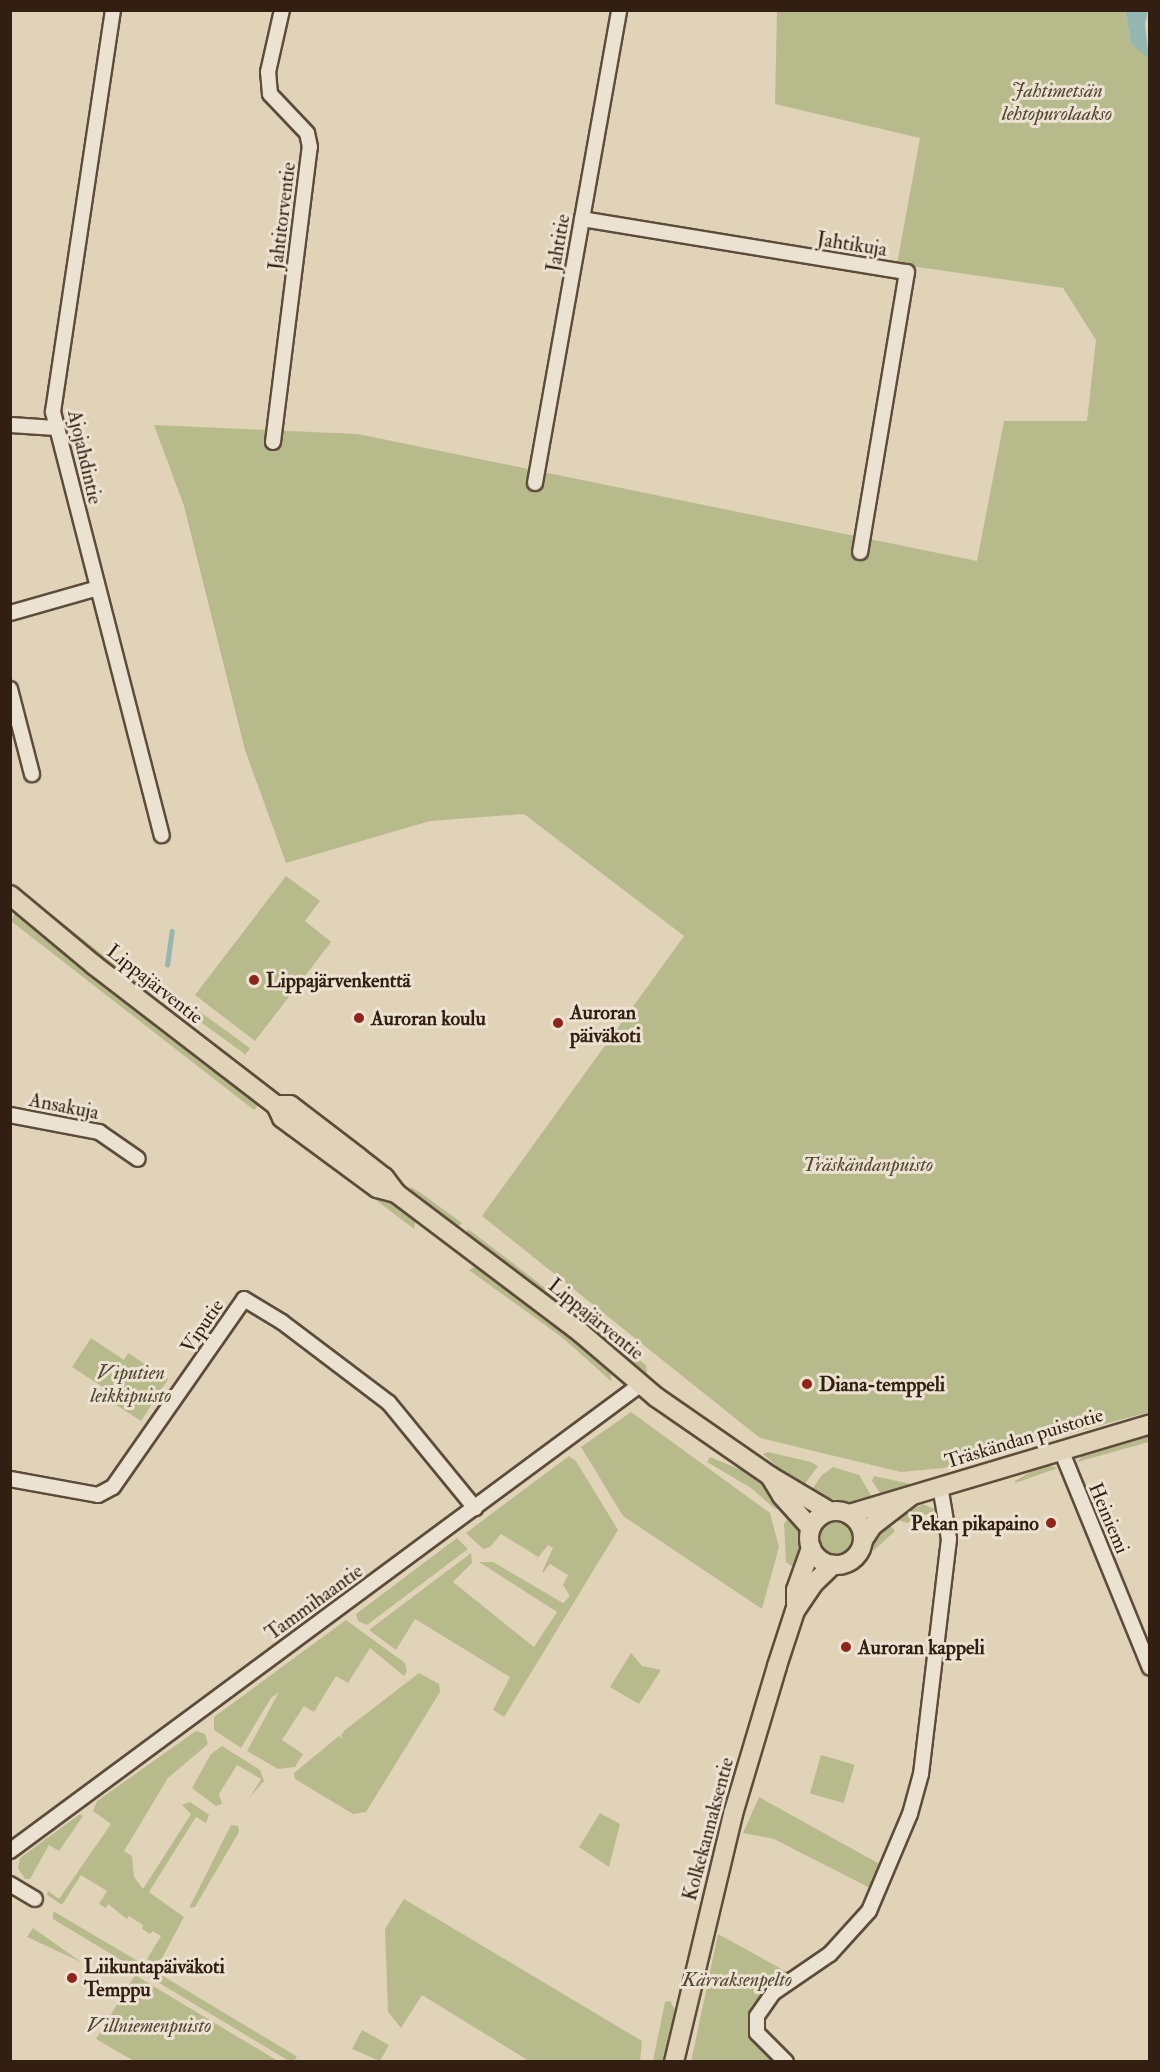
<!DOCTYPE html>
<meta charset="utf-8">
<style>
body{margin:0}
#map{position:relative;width:1160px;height:2072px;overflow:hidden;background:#e1d3b8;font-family:"IM FELL Double Pica",serif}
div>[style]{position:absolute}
.green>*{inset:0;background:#b7bb8c;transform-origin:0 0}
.round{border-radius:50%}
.water>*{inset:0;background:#94b7b1}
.stream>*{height:4.5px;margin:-2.25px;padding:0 2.25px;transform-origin:2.25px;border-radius:2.25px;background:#94b7b1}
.roads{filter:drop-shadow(2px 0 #5e4c3b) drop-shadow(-2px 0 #5e4c3b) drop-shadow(0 2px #5e4c3b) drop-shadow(0 -2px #5e4c3b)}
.minor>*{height:14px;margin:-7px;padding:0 7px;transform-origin:7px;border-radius:7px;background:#ece2d1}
.major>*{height:18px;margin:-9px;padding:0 9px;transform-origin:9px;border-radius:9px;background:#e1d3b8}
.major>.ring{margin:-9px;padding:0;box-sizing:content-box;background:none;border:18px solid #e1d3b8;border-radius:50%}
.dots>*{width:16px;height:16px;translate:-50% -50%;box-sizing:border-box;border:3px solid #ece2d1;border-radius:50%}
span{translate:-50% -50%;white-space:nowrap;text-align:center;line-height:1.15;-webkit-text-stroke:6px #ece2d1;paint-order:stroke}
.park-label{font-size:20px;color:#534630;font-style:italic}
.street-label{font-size:20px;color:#321f11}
.poi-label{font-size:20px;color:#321f11;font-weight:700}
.left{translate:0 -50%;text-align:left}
.right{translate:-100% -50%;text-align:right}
.frame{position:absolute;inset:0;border:12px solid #321f11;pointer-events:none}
</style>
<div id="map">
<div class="green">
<i style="clip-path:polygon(777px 11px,1125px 11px,1131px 44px,1150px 59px,1149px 1412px,944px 1468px,901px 1472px,760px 1438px,482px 1216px,684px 936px,524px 814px,430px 821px,286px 863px,245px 750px,184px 506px,154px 425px,358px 434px,977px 561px,1004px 421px,1087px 421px,1096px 340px,1063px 288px,897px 264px,920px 138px,775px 104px)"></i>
<i style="clip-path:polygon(286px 876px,320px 901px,305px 921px,331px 942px,255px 1041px,195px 995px)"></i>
<i style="clip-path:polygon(15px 913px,251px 1095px,259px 1104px,254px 1110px,11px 921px)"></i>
<i style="clip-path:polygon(50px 913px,141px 985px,141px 986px,134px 989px,79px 944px)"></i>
<i style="left:166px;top:987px;width:104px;height:8px;rotate:36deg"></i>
<i style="clip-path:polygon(411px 1187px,421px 1193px,462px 1223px,455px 1229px,408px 1191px)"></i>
<i style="clip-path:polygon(370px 1189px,416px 1218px,414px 1229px,368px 1194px)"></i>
<i style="clip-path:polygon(468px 1229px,646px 1365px,648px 1381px,465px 1236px)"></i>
<i style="clip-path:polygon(478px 1265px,570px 1336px,610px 1373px,612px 1382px,563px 1338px,469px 1270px)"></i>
<i style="clip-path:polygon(91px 1338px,124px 1360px,128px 1353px,168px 1379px,141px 1421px,102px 1396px,106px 1389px,72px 1367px)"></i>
<i style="clip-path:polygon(631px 1412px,770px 1513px,779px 1547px,762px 1609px,623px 1516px,581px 1447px)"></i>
<i style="clip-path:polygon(1149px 1432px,1149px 1442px,1077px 1462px,1086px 1451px)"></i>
<i style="clip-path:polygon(768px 1452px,811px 1462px,818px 1466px,802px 1488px,763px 1454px)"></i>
<i style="clip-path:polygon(569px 1456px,576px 1461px,618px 1530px,504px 1717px,493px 1710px,510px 1677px,415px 1619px,396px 1650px,369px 1630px,471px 1553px,472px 1563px,453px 1582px,534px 1647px,557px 1612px,479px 1562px,493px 1562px,563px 1603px,570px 1596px,563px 1585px,568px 1575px,550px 1564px,543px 1573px,543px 1570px,553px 1548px,548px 1545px,534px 1563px,538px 1557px,501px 1534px,490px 1547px,483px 1549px,466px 1533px)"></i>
<i style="clip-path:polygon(710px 1457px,749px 1473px,785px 1507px,780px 1510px,774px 1508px,751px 1488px,707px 1462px)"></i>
<i style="clip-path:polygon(1044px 1464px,1058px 1468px,1015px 1483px,1015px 1481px)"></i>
<i style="clip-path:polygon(833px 1467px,859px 1475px,874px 1500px,852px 1504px,810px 1493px,821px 1476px)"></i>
<i style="clip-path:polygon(874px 1476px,915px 1485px,883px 1497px,872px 1481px)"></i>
<i style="clip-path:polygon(923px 1504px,936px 1510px,907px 1523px,895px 1519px)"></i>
<i style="clip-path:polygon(791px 1514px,799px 1530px,802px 1554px,797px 1570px,786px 1562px,784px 1524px)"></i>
<i class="round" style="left:820px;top:1522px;width:32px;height:32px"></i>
<i style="clip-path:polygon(889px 1524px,895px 1531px,873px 1551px,874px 1541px)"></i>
<i style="clip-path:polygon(457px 1538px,468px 1549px,367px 1625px,358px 1621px,356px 1614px)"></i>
<i style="clip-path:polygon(346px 1620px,405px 1663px,407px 1671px,404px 1676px,370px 1648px,348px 1683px,336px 1676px,314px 1712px,304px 1706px,282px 1740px,303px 1754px,295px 1767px,278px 1769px,247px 1751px,279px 1692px,271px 1698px,241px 1748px,214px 1730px,214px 1717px)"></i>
<i style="clip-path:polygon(631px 1653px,642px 1666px,661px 1670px,639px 1704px,610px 1687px)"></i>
<i style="clip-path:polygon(419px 1673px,439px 1684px,440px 1692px,366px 1812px,353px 1814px,295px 1779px,294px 1773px,339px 1736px,343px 1739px,341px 1735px,345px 1730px)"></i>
<i style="clip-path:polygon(196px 1731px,205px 1734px,208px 1744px,168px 1778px,124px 1851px,132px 1856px,134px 1877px,143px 1889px,191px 1814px,182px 1805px,190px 1802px,209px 1815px,206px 1823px,196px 1817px,149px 1892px,184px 1917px,162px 1958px,154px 1963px,147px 1959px,161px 1936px,153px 1931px,150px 1934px,142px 1929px,143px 1925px,129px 1916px,127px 1919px,108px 1904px,106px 1908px,99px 1904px,107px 1891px,81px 1875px,62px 1905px,47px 1895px,48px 1891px,59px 1899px,111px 1824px,93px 1811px,97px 1801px)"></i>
<i style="clip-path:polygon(222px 1746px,260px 1770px,264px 1781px,250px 1797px,261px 1779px,237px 1765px,219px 1794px,222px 1804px,216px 1806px,192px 1788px,211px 1754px)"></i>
<i style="left:821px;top:1755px;width:35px;height:40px;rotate:16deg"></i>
<i style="clip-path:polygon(759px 1797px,885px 1867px,874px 1890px,774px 1839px,743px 1833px)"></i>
<i style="clip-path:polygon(600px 1813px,620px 1824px,609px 1867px,579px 1847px)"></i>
<i style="clip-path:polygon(80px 1814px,83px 1816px,59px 1851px,49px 1845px,30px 1879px,25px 1879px,18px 1868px,20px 1858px)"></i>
<i style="clip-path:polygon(231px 1825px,238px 1826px,239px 1832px,195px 1907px,189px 1908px)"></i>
<i style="clip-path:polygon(404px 1899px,642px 2041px,640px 2061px,529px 2061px,422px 1995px,401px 2028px,388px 2012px,385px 1929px)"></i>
<i style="clip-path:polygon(53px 1911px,153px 1970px,149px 1977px,53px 1919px)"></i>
<i style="clip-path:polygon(33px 1928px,81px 1962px,27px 1937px)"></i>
<i style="clip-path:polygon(718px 1934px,789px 1973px,754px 2004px,749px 2027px,755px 2044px,775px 2061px,691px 2062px)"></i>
<i style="left:158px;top:1973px;width:162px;height:8px;rotate:31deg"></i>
<i style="clip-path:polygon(135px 1975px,173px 1998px,278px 2061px,134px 2061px,96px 2039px)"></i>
<i style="clip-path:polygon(670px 2001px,675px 2010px,664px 2061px,653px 2061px,665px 2002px)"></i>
<i style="clip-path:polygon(362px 2030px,389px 2045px,380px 2061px,352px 2049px)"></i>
</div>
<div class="water">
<i style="clip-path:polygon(1125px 10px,1148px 11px,1145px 24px,1149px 59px,1131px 44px)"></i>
</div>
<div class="stream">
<i style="left:167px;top:965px;width:34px;rotate:-82deg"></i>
</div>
<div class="roads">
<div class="minor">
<i style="left:113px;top:10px;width:406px;rotate:98.5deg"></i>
<i style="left:53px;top:412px;width:437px;rotate:75.6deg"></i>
<i style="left:582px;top:219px;width:329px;rotate:9.3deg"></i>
<i style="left:907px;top:272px;width:284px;rotate:99.5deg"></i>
<i style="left:10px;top:425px;width:46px;rotate:3.7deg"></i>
<i style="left:273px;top:442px;width:297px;rotate:-82.9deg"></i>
<i style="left:310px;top:147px;width:14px;rotate:-102deg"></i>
<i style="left:307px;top:133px;width:54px;rotate:-133.5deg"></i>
<i style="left:270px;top:94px;width:22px;rotate:-95deg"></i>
<i style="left:268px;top:72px;width:64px;rotate:-77.3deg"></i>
<i style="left:535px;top:483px;width:480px;rotate:-79.9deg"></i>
<i style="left:10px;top:613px;width:91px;rotate:-15.9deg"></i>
<i style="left:10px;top:689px;width:88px;rotate:75.5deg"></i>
<i style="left:10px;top:1115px;width:91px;rotate:10.8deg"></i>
<i style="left:99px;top:1132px;width:47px;rotate:34.7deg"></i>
<i style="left:1061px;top:1450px;width:235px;rotate:67.8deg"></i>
<i style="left:10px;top:1479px;width:89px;rotate:10.3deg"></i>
<i style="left:98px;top:1495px;width:17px;rotate:-28deg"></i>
<i style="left:113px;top:1487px;width:229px;rotate:-55.1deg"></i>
<i style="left:244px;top:1299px;width:44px;rotate:31.2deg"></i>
<i style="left:282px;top:1322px;width:134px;rotate:37.1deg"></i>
<i style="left:389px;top:1403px;width:136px;rotate:50.7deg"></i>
<i style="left:10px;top:1851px;width:785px;rotate:-36.5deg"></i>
<i style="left:10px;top:1884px;width:29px;rotate:31deg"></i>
<i style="left:786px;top:2062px;width:41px;rotate:-135deg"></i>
<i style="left:757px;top:2033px;width:17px;rotate:-90deg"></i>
<i style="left:757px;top:2016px;width:28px;rotate:-55deg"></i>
<i style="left:773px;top:1993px;width:69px;rotate:-34.4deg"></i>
<i style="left:830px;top:1954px;width:58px;rotate:-47.8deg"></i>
<i style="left:869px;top:1911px;width:105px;rotate:-67.1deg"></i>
<i style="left:910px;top:1814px;width:41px;rotate:-74.6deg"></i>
<i style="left:921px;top:1774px;width:237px;rotate:-83.2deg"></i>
<i style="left:949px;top:1539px;width:54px;rotate:-99.6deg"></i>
</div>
<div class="major">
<i style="left:10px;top:895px;width:109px;rotate:39.8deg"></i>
<i style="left:94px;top:965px;width:230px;rotate:37.6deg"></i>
<i style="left:276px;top:1105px;width:14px;rotate:65deg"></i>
<i style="left:282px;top:1118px;width:14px;rotate:36deg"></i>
<i style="left:293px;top:1126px;width:104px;rotate:36.4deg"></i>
<i style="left:377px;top:1188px;width:20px;rotate:15deg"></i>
<i style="left:276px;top:1105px;width:14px"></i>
<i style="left:290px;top:1105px;width:86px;rotate:37.4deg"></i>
<i style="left:358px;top:1157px;width:33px;rotate:38deg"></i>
<i style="left:384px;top:1177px;width:20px;rotate:53deg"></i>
<i style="left:396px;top:1193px;width:232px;rotate:37.1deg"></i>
<i style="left:581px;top:1333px;width:99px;rotate:40.5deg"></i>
<i style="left:656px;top:1397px;width:139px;rotate:34.7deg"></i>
<i style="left:770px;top:1476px;width:69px;rotate:30.7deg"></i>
<i style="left:770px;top:1476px;width:23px;rotate:59deg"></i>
<i style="left:782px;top:1496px;width:42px;rotate:47.9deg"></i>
<i class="ring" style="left:809px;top:1511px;width:36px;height:36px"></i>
<i style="left:849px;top:1514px;width:314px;rotate:-16.6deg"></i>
<i style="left:863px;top:1540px;width:17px;rotate:-57deg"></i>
<i style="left:872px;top:1526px;width:49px;rotate:-37.6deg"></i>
<i style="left:796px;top:1604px;width:14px;rotate:-90deg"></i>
<i style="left:796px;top:1590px;width:45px;rotate:-70.3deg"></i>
<i style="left:674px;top:2062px;width:255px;rotate:-76.6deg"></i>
<i style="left:733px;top:1814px;width:154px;rotate:-73.4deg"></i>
<i style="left:777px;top:1666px;width:58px;rotate:-71.9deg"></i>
<i style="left:795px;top:1611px;width:32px;rotate:-56deg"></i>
<i style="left:813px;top:1584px;width:28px;rotate:-44deg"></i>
</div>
</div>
<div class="dots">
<i style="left:254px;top:980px;background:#8f2418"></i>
<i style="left:359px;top:1018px;background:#8f2418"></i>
<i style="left:558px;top:1023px;background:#8f2418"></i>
<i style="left:807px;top:1384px;background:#8f2418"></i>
<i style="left:1051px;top:1523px;background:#8f2418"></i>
<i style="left:846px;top:1647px;background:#8f2418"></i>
<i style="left:72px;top:1978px;background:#8f2418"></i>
</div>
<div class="park-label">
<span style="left:1057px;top:102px">Jahtimetsän<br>lehtopurolaakso</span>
<span style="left:868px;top:1164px">Träskändanpuisto</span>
<span style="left:131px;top:1384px">Viputien<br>leikkipuisto</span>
<span style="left:737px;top:1979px">Kärraksenpelto</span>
<span style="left:149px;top:2025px">Villniemenpuisto</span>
</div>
<div class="street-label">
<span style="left:282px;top:216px;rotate:-83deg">Jahtitorventie</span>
<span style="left:558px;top:243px;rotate:-80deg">Jahtitie</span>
<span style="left:852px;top:244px;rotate:9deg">Jahtikuja</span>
<span style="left:85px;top:457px;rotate:77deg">Ajojahdintie</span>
<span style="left:155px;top:984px;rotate:38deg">Lippajärventie</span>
<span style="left:64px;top:1106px;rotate:11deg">Ansakuja</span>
<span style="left:596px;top:1319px;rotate:39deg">Lippajärventie</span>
<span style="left:202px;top:1326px;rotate:-56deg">Viputie</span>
<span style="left:1024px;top:1438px;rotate:-17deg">Träskändan puistotie</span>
<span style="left:1109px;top:1518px;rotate:67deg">Heiniemi</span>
<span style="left:314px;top:1602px;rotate:-36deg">Tammihaantie</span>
<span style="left:708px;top:1829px;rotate:-75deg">Kolkekannaksentie</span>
</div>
<div class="poi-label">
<span class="left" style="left:266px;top:980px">Lippajärvenkenttä</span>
<span class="left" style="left:570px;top:1024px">Auroran<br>päiväkoti</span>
<span class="left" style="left:371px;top:1018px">Auroran koulu</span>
<span class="left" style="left:819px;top:1384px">Diana-temppeli</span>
<span class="right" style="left:1039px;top:1523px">Pekan pikapaino</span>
<span class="left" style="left:858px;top:1647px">Auroran kappeli</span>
<span class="left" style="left:84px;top:1978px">Liikuntapäiväkoti<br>Temppu</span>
</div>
<div class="frame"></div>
</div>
